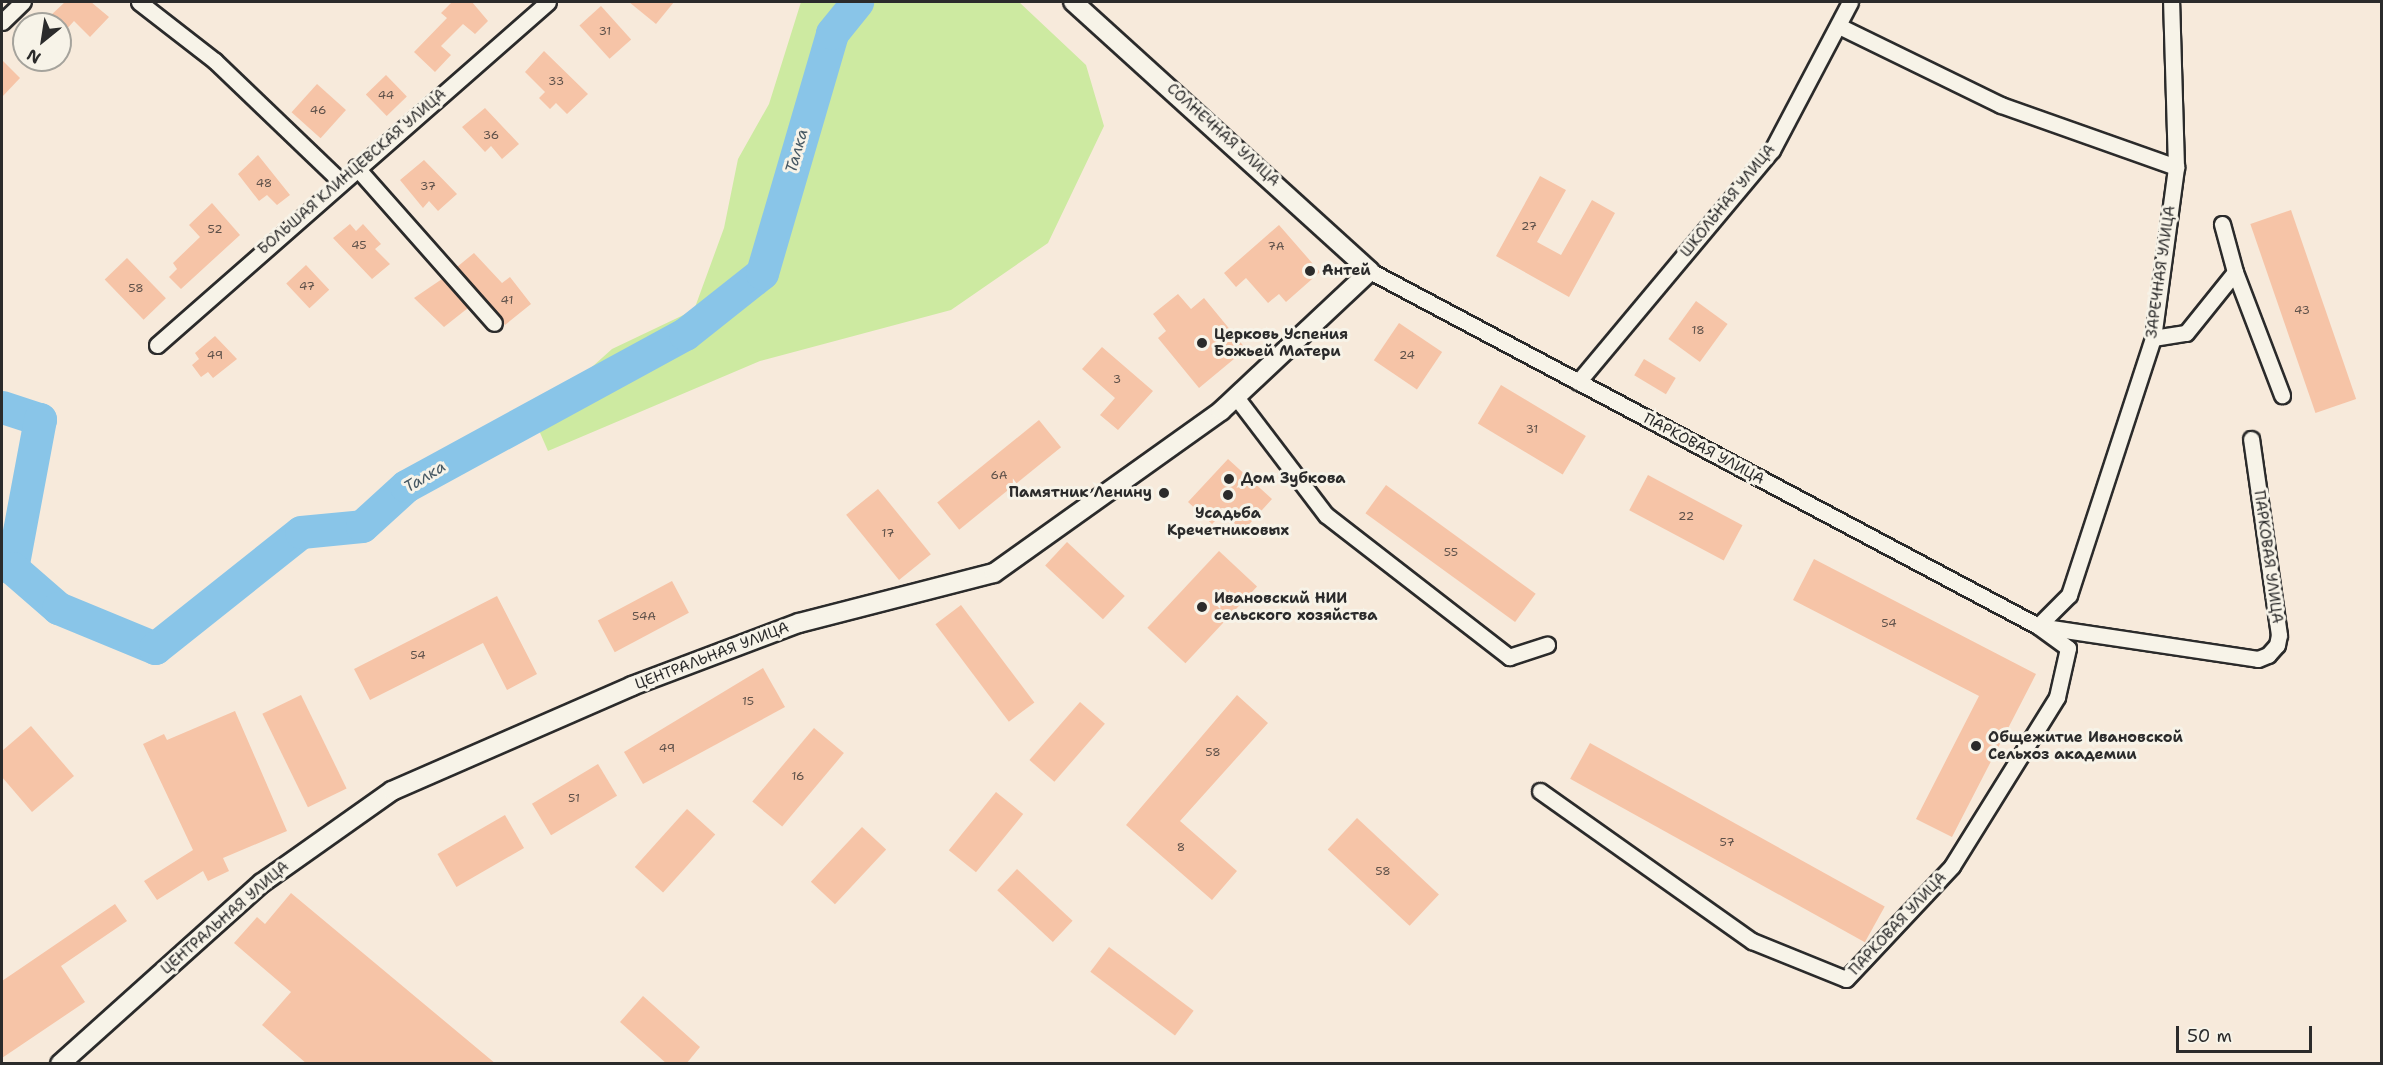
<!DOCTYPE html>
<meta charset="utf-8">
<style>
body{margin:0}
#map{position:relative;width:2383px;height:1065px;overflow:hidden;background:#f7eadb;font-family:"Shantell Sans",sans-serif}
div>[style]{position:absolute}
.green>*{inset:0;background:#cdeaa1}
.river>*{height:33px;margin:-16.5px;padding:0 16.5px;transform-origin:16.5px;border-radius:16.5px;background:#89c5e8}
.building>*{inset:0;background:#f6c4a7;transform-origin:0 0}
.roads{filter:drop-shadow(2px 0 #2b2b2b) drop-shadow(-2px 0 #2b2b2b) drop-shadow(0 2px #2b2b2b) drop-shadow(0 -2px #2b2b2b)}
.minor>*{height:15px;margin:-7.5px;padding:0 7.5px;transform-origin:7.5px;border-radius:7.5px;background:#f7f3e8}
.tertiary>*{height:18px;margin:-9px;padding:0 9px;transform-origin:9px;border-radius:9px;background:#f7f3e8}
.dots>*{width:16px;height:16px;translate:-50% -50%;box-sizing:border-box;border:3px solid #f7f3e8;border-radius:50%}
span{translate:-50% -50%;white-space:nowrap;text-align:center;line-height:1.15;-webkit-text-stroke:6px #f7f3e8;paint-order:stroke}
.number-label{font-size:12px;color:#5e514a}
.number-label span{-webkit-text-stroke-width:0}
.street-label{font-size:15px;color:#2b2b2b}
.poi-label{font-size:15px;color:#2b2b2b;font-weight:700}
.left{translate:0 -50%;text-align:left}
.right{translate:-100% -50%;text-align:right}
.water-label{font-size:16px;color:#475964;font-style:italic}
.frame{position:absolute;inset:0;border:3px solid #2b2b2b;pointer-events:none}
.north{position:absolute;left:12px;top:12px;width:60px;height:60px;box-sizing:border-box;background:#f7f3e8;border:2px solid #a5a39c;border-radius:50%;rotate:210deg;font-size:16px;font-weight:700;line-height:24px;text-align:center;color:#2b2b2b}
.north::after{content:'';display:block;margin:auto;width:21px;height:27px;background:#2b2b2b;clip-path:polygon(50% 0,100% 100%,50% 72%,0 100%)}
.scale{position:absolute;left:2176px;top:1026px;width:136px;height:27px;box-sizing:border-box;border:3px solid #2b2b2b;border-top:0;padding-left:8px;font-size:18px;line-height:21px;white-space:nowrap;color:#2b2b2b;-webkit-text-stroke:4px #f7f3e8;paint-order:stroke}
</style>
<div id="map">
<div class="green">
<i style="clip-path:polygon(801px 2px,1019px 2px,1086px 65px,1104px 126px,1048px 243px,951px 310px,760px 361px,548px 451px,534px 419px,612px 349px,694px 310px,724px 228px,738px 159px,769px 104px)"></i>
</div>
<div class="river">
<i style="left:2px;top:407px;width:40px;rotate:18deg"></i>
<i style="left:40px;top:419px;width:152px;rotate:100.6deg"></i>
<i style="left:12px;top:568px;width:61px;rotate:41deg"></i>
<i style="left:58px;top:608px;width:105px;rotate:22.4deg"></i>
<i style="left:155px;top:648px;width:186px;rotate:-38.5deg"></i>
<i style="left:301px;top:532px;width:61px;rotate:-5.6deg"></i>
<i style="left:362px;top:526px;width:59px;rotate:-42.3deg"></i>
<i style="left:406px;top:486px;width:318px;rotate:-28.6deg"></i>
<i style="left:685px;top:334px;width:98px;rotate:-38.4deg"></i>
<i style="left:762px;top:273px;width:250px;rotate:-73.7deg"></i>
<i style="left:832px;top:33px;width:40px;rotate:-51deg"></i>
</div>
<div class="building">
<i style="clip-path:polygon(65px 2px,91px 2px,109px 17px,90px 37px,74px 21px,65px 31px,50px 16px)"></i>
<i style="clip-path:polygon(452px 2px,472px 2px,488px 21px,475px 34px,463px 24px,441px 46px,451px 55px,435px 72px,414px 52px,447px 18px,441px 13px)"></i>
<i style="clip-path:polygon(629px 2px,674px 2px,656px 24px)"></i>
<i style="left:601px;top:6px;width:45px;height:29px;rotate:48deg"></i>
<i style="clip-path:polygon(544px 51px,588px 94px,567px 114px,556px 103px,550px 109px,539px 98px,545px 92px,525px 72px)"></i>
<i style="clip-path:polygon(2px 60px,20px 78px,2px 97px)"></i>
<i style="left:386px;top:75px;width:30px;height:28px;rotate:46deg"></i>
<i style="left:317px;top:84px;width:39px;height:38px;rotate:42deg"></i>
<i style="clip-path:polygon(485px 108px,519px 144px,502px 159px,491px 146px,485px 152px,462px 127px)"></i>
<i style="clip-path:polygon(258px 155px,290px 195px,277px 205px,267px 195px,259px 201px,238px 174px)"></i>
<i style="clip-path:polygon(424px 160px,457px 194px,438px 211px,429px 201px,423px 208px,400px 180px)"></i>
<i style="clip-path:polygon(1540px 176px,1566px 190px,1537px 242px,1561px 255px,1592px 200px,1615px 213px,1569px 297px,1496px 256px)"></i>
<i style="clip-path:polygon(212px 203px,240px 235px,181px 289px,169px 277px,177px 269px,173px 263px,200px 237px,189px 225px)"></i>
<i style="left:2291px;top:210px;width:200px;height:43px;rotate:71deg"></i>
<i style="clip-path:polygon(350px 224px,356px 231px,363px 224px,381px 244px,375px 249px,390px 264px,372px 279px,333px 238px)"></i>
<i style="clip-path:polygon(1279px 225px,1320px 272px,1286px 302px,1279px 294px,1268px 303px,1246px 278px,1236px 287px,1224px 273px)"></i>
<i style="clip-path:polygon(474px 253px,502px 283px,510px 277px,531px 304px,505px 325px,457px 267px)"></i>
<i style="left:127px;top:258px;width:56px;height:31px;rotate:46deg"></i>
<i style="left:306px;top:265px;width:34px;height:27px;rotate:47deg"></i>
<i style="clip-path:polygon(442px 279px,468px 308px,444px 327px,414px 298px)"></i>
<i style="clip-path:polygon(1178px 294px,1191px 309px,1204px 298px,1246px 349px,1199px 388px,1158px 338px,1166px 331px,1153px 314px)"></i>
<i style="left:1696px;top:301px;width:39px;height:47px;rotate:36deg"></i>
<i style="left:1399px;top:323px;width:52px;height:45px;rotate:34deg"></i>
<i style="clip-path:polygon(215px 336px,237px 359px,213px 378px,208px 372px,201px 377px,192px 365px,199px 359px,195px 353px)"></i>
<i style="clip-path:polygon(1102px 347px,1153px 391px,1118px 430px,1100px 415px,1115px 398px,1082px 369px)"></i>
<i style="left:1644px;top:359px;width:37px;height:19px;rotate:31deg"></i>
<i style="left:1501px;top:385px;width:99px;height:45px;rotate:31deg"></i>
<i style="left:1039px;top:420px;width:35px;height:131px;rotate:51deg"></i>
<i style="clip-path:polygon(1228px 459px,1272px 499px,1243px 531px,1223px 513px,1212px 524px,1188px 502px)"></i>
<i style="left:1648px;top:475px;width:107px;height:40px;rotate:28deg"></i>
<i style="left:1386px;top:485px;width:185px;height:35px;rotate:36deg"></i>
<i style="left:878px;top:489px;width:84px;height:41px;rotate:51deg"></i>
<i style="left:1067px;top:542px;width:79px;height:32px;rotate:43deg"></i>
<i style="left:1219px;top:551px;width:52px;height:105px;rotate:43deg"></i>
<i style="clip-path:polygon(1814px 559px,2036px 674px,1952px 837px,1916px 819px,1979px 696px,1793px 600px)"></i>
<i style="left:672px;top:581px;width:36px;height:84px;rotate:62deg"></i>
<i style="clip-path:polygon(497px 596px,537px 674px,507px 690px,483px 643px,370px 700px,354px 669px)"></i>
<i style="left:961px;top:605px;width:122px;height:32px;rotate:53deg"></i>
<i style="clip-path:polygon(763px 668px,785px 707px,643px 784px,624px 752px)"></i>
<i style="left:301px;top:695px;width:104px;height:43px;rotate:64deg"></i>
<i style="clip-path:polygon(1237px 695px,1268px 723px,1180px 821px,1237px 871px,1212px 900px,1126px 825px)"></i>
<i style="left:1080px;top:702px;width:33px;height:77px;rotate:41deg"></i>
<i style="clip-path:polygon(235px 711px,287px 831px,223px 858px,229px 871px,208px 881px,203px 871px,157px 900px,144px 881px,193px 850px,143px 744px,164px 734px,167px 740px)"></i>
<i style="clip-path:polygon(31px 726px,74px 776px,32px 812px,2px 777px,2px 751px)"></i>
<i style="left:814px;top:728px;width:39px;height:96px;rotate:40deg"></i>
<i style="left:1590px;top:743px;width:337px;height:41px;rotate:29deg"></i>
<i style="left:598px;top:764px;width:37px;height:77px;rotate:59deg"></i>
<i style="left:996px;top:792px;width:35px;height:75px;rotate:39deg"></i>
<i style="left:687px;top:809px;width:38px;height:78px;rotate:42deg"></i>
<i style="left:505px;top:815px;width:38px;height:78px;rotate:60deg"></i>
<i style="left:1357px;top:818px;width:112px;height:43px;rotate:43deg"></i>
<i style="left:862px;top:827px;width:33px;height:75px;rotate:43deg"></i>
<i style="left:1017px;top:869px;width:76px;height:29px;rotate:43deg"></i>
<i style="clip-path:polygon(291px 893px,496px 1064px,307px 1064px,262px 1025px,291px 992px,234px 943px,257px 917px,265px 924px)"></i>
<i style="clip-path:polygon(115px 904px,127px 921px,61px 966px,85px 1002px,2px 1058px,2px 981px)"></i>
<i style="left:1109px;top:947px;width:106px;height:31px;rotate:37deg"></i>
<i style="clip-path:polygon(643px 996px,700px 1047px,686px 1064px,667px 1064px,620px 1022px)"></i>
</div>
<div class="roads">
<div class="minor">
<i style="left:139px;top:2px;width:96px;rotate:37.8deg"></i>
<i style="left:215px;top:61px;width:173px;rotate:43.8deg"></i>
<i style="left:2px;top:22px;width:29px;rotate:-44deg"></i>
<i style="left:1839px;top:26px;width:180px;rotate:26deg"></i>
<i style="left:2001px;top:105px;width:186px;rotate:19.5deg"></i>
<i style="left:356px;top:167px;width:208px;rotate:48.5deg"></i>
<i style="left:2222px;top:224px;width:50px;rotate:74.8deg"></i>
<i style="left:2235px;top:272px;width:132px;rotate:69.1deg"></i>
<i style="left:1370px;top:271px;width:756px;rotate:27.99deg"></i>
<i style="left:2038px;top:626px;width:222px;rotate:8.5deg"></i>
<i style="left:2258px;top:659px;width:11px;rotate:-22deg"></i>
<i style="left:2268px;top:655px;width:13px;rotate:-48deg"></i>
<i style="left:2277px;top:645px;width:10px;rotate:-79deg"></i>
<i style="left:2279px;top:635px;width:198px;rotate:-98.1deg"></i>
<i style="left:2153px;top:338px;width:33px;rotate:-9deg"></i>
<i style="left:2186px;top:333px;width:78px;rotate:-51.2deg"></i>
<i style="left:157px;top:345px;width:520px;rotate:-41.26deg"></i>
<i style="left:1578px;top:382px;width:302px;rotate:-50.1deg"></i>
<i style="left:1772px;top:150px;width:167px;rotate:-62.2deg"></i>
<i style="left:1236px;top:397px;width:148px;rotate:52.7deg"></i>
<i style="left:1326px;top:515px;width:232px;rotate:37.8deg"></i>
<i style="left:1509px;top:657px;width:40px;rotate:-18deg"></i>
<i style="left:1540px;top:791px;width:260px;rotate:35.3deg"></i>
<i style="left:1752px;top:941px;width:101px;rotate:22deg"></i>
<i style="left:1846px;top:979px;width:155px;rotate:-46.8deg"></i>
<i style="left:1952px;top:866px;width:199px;rotate:-58.1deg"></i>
<i style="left:2057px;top:697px;width:50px;rotate:-77.3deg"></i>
<i style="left:2068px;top:648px;width:37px;rotate:-144deg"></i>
<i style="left:2038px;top:626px;width:44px;rotate:-45deg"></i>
<i style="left:2069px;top:595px;width:270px;rotate:-71.9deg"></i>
<i style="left:2153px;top:338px;width:173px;rotate:-82.3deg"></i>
<i style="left:2176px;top:167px;width:165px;rotate:-91.7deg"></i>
</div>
<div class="tertiary">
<i style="left:60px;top:1064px;width:271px;rotate:-41.9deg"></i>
<i style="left:262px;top:883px;width:159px;rotate:-35.3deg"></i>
<i style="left:392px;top:791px;width:262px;rotate:-23.6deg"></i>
<i style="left:632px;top:686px;width:178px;rotate:-20.7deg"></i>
<i style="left:799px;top:623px;width:201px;rotate:-14.4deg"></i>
<i style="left:994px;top:573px;width:279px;rotate:-35.5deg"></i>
<i style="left:1221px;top:411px;width:204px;rotate:-43.2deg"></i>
<i style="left:1370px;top:271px;width:401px;rotate:-137.8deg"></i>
</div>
</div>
<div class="dots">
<i style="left:1310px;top:271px;background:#2b2b2b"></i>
<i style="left:1202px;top:343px;background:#2b2b2b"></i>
<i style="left:1229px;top:479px;background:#2b2b2b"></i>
<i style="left:1164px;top:493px;background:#2b2b2b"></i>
<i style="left:1228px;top:495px;background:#2b2b2b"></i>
<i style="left:1202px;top:607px;background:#2b2b2b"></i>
<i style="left:1976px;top:746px;background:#2b2b2b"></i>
</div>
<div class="number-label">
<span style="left:605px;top:32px">31</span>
<span style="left:556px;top:82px">33</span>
<span style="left:386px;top:96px">44</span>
<span style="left:318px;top:111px">46</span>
<span style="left:491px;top:136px">36</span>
<span style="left:264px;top:184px">48</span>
<span style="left:428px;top:187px">37</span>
<span style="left:1529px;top:227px">27</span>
<span style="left:215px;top:230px">52</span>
<span style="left:359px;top:246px">45</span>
<span style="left:1276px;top:247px">7А</span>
<span style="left:307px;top:287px">47</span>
<span style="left:136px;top:289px">58</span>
<span style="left:507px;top:301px">41</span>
<span style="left:2302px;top:311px">43</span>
<span style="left:1698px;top:331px">18</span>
<span style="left:215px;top:356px">49</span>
<span style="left:1407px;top:356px">24</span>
<span style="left:1117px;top:380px">3</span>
<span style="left:1532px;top:430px">31</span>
<span style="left:999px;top:476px">6А</span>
<span style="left:1686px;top:517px">22</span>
<span style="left:888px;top:534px">17</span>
<span style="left:1451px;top:553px">55</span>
<span style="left:644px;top:617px">54А</span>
<span style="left:1889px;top:624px">54</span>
<span style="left:418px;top:656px">54</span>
<span style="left:748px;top:702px">15</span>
<span style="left:667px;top:749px">49</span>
<span style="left:1213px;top:753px">58</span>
<span style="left:798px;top:777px">16</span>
<span style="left:574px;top:799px">51</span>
<span style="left:1727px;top:843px">57</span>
<span style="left:1181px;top:848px">8</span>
<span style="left:1383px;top:872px">58</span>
</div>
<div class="street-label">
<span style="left:1223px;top:135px;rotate:42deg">СОЛНЕЧНАЯ УЛИЦА</span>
<span style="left:352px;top:172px;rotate:-41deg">БОЛЬШАЯ КЛИНЦЕВСКАЯ УЛИЦА</span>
<span style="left:1728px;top:201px;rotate:-51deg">ШКОЛЬНАЯ УЛИЦА</span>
<span style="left:2161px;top:272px;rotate:-82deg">ЗАРЕЧНАЯ УЛИЦА</span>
<span style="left:1704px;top:449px;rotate:28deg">ПАРКОВАЯ УЛИЦА</span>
<span style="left:2268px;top:557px;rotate:82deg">ПАРКОВАЯ УЛИЦА</span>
<span style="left:712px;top:656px;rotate:-21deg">ЦЕНТРАЛЬНАЯ УЛИЦА</span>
<span style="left:225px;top:918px;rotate:-41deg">ЦЕНТРАЛЬНАЯ УЛИЦА</span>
<span style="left:1898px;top:924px;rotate:-47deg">ПАРКОВАЯ УЛИЦА</span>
</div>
<div class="poi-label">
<span class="left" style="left:1322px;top:271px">Антей</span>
<span class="left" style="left:1214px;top:343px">Церковь Успения<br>Божьей Матери</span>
<span class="left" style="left:1241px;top:479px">Дом Зубкова</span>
<span class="right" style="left:1152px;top:493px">Памятник Ленину</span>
<span style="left:1228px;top:522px">Усадьба<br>Кречетниковых</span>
<span class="left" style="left:1214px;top:607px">Ивановский НИИ<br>сельского хозяйства</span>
<span class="left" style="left:1988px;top:746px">Общежитие Ивановской<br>Сельхоз академии</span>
</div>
<div class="water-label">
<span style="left:797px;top:151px;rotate:-74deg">Талка</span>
<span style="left:425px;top:477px;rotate:-31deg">Талка</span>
</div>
<div class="frame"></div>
<div class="north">N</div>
<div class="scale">50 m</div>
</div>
